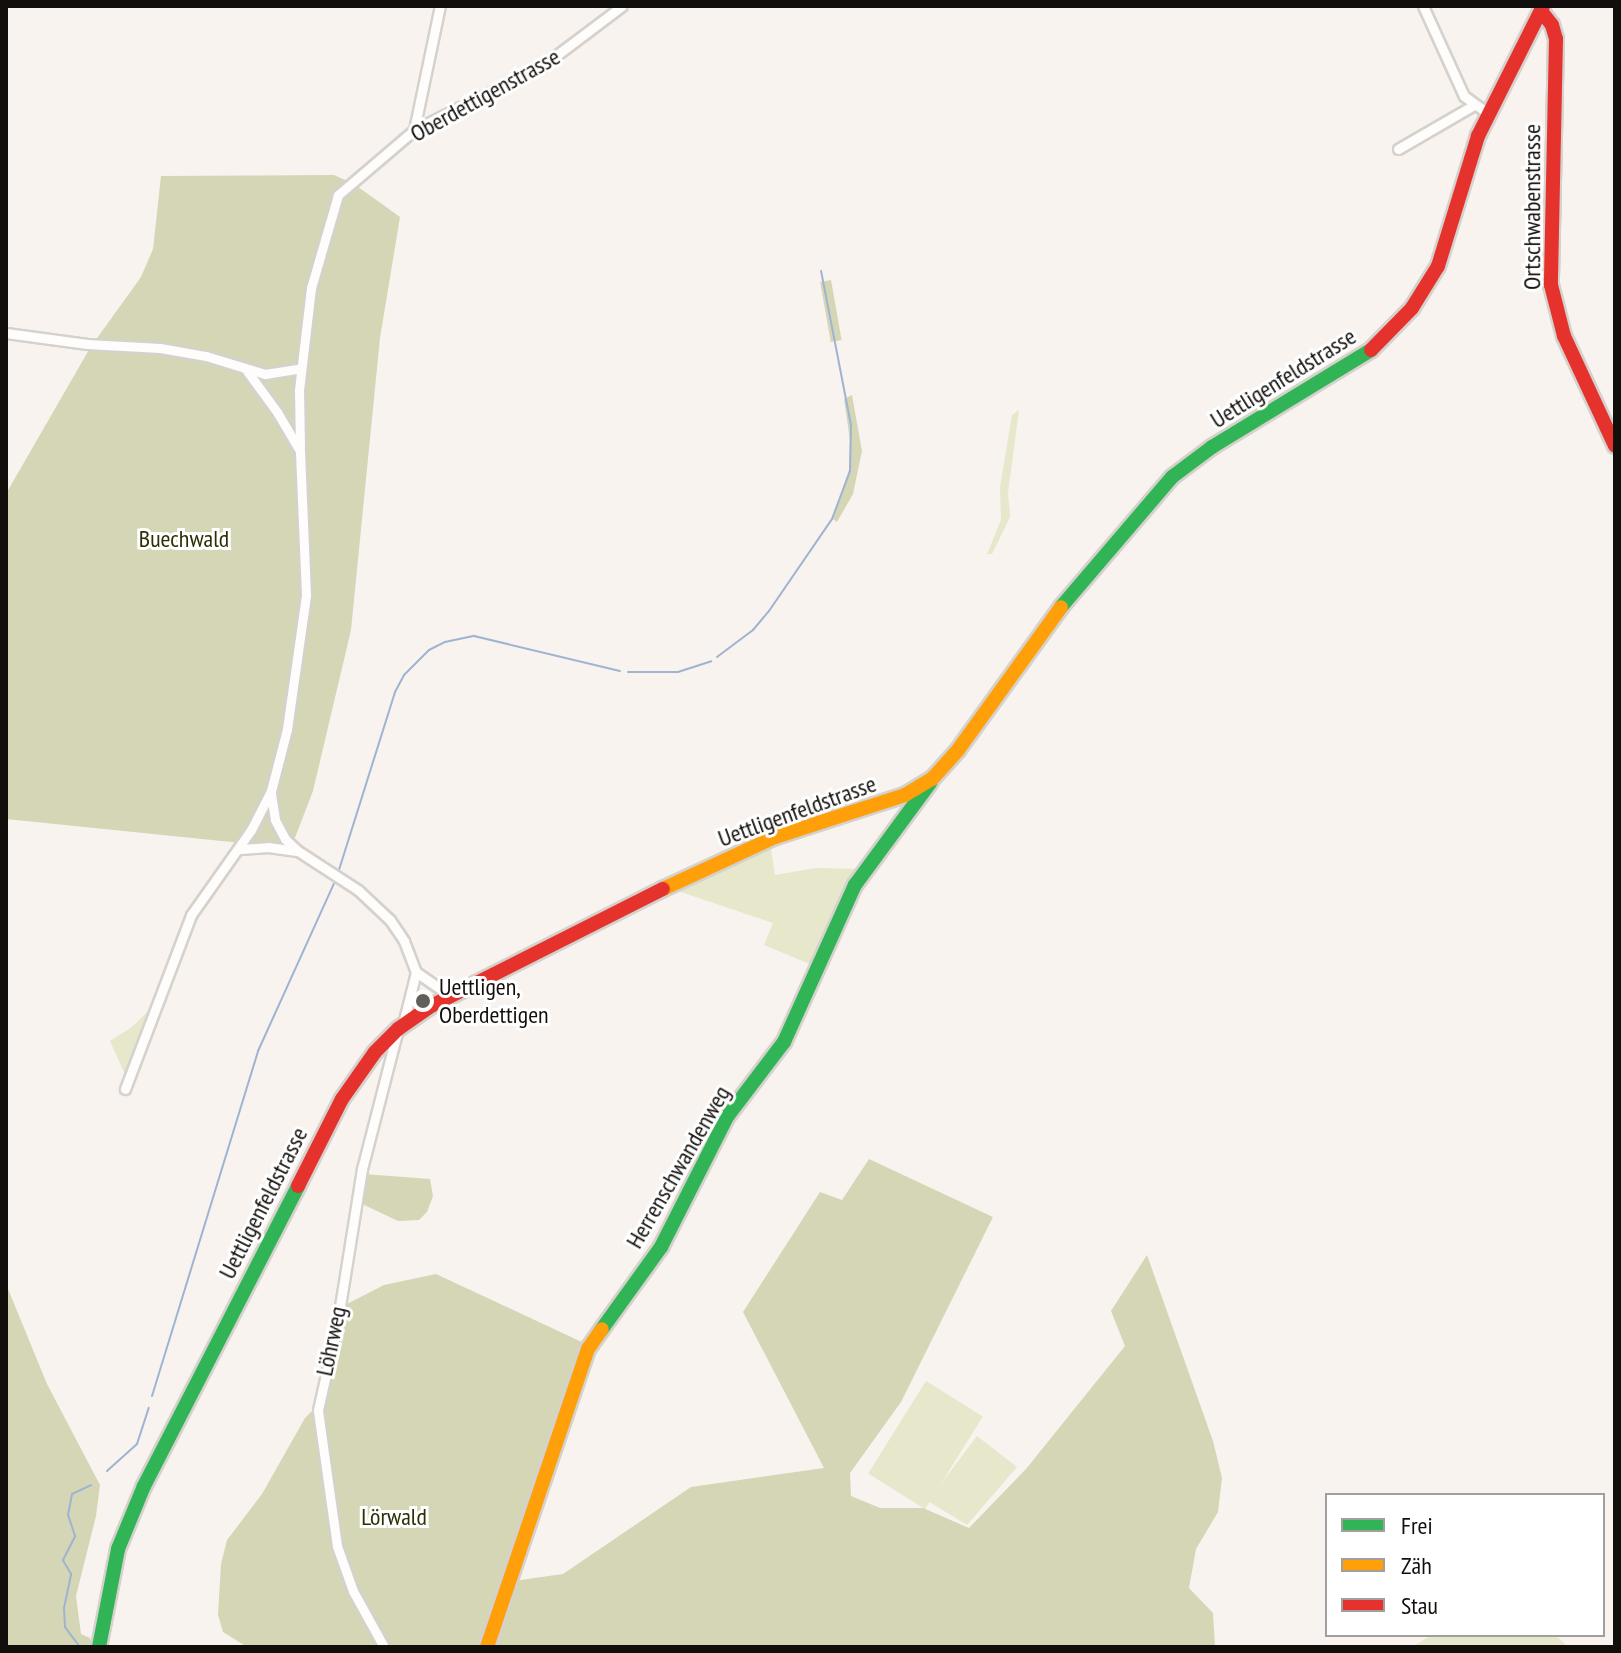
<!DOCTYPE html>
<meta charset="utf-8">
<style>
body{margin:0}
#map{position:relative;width:1621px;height:1653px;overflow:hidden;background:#f8f3ee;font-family:"PT Sans Narrow",sans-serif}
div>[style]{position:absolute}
.green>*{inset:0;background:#e6e7cb;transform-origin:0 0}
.forest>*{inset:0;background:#d5d6b6;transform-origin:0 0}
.stream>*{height:2px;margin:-1px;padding:0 1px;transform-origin:1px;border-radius:1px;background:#9eb4d1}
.roads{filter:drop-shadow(2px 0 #d5d1cd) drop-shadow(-2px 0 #d5d1cd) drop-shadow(0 2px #d5d1cd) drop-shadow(0 -2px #d5d1cd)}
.street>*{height:9px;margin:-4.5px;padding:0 4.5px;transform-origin:4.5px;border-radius:4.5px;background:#fefdfc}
.fast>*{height:14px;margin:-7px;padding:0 7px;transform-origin:7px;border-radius:7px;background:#30b455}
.slow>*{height:14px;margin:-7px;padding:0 7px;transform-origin:7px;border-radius:7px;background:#ff9f0a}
.jam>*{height:14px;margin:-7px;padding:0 7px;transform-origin:7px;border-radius:7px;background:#e5322d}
.dots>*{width:22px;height:22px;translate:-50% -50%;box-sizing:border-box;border:4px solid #fff;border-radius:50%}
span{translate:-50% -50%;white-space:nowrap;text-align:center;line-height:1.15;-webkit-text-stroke:6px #fff;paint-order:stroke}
.street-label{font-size:24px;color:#110e0b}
.park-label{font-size:24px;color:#2b2f03}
.poi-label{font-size:24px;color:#110e0b}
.left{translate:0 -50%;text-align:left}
.frame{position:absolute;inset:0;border:8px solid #110e0b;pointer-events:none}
.legend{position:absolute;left:1325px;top:1493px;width:280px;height:144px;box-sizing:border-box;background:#fff;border:2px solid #a09f9d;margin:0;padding:10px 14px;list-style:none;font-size:24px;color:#110e0b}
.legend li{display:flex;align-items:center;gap:16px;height:40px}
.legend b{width:40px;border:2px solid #a09f9d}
</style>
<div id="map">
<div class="green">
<i style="clip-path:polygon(1019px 410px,1008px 493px,1010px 517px,992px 554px,987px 554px,1001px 520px,1000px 487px,1012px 415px)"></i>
<i style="clip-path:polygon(770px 843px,775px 875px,816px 868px,862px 869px,817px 967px,764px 945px,773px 923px,672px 889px)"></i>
<i style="clip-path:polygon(155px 1004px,127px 1079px,110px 1041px,132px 1027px)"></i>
<i style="left:926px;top:1381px;width:67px;height:109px;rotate:32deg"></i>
<i style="clip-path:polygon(977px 1436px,1017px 1467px,967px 1525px,928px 1501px)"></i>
<i style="clip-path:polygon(1432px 1635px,1556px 1635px,1567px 1647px,1412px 1647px)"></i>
</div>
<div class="forest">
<i style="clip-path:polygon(334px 175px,354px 184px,400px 217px,380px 338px,351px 630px,313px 791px,291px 848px,6px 819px,7px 492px,90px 348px,141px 277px,153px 249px,161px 176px)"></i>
<i style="left:831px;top:280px;width:61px;height:11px;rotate:80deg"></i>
<i style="clip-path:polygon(852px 395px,862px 451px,853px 494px,837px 522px,832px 518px,849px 470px,850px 440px,844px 399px)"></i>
<i style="clip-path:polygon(869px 1159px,993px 1217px,901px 1402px,850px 1473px,851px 1496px,880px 1508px,923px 1508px,969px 1528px,1026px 1469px,1125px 1346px,1111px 1311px,1147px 1255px,1213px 1441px,1222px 1478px,1218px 1512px,1196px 1549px,1189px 1588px,1213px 1613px,1215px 1647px,247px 1647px,223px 1632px,218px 1615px,221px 1564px,227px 1540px,262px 1494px,305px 1418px,315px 1408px,341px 1307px,384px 1285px,436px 1274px,586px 1344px,506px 1582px,563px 1574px,691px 1487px,824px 1468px,743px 1312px,820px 1192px,842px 1200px)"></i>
<i style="clip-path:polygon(364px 1174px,430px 1179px,433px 1196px,427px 1212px,419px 1220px,398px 1221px,358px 1202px)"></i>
<i style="clip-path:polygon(6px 1284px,47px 1384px,100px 1485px,96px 1516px,76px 1596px,81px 1634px,90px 1638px,93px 1647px,6px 1647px)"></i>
</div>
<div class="stream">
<i style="left:717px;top:657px;width:45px;rotate:-36.9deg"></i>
<i style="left:753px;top:630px;width:25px;rotate:-50deg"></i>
<i style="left:769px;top:611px;width:112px;rotate:-55.6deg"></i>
<i style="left:832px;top:519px;width:51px;rotate:-69.4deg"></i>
<i style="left:850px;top:471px;width:46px;rotate:-88.8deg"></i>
<i style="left:851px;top:425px;width:157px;rotate:-101deg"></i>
<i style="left:628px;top:672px;width:50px"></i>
<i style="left:678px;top:672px;width:35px;rotate:-18deg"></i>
<i style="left:338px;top:873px;width:190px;rotate:-72.5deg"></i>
<i style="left:395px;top:692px;width:19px;rotate:-62deg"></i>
<i style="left:404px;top:675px;width:35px;rotate:-45deg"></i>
<i style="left:429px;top:650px;width:18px;rotate:-27deg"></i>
<i style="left:445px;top:642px;width:30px;rotate:-12deg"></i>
<i style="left:474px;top:636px;width:150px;rotate:13.5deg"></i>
<i style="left:152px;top:1396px;width:361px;rotate:-72.9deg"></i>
<i style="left:258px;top:1051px;width:189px;rotate:-65.6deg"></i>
<i style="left:107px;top:1471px;width:40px;rotate:-42deg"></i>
<i style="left:137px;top:1444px;width:38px;rotate:-72deg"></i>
<i style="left:80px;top:1647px;width:25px;rotate:-127deg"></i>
<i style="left:65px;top:1627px;width:19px;rotate:-93deg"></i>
<i style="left:64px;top:1608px;width:35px;rotate:-78deg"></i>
<i style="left:71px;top:1574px;width:16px;rotate:-120deg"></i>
<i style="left:63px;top:1560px;width:27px;rotate:-63deg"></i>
<i style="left:75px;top:1536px;width:22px;rotate:-108deg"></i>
<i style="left:68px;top:1515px;width:21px;rotate:-79deg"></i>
<i style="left:72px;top:1494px;width:21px;rotate:-25deg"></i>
</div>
<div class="roads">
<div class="street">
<i style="left:1423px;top:6px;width:99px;rotate:65.5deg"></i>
<i style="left:1464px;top:96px;width:31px;rotate:36deg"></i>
<i style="left:414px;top:130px;width:127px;rotate:-78.2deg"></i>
<i style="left:1398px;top:149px;width:88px;rotate:-30.1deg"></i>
<i style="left:6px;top:333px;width:82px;rotate:7.7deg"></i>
<i style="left:87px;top:344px;width:73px;rotate:3.1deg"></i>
<i style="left:160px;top:348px;width:47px;rotate:9.9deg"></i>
<i style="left:206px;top:356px;width:62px;rotate:17deg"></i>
<i style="left:265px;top:374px;width:36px;rotate:-9deg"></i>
<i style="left:300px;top:447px;width:57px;rotate:-91deg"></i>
<i style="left:299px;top:390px;width:103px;rotate:-83.3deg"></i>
<i style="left:311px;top:288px;width:97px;rotate:-73.8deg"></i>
<i style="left:338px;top:195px;width:100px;rotate:-40.5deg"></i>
<i style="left:414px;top:130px;width:142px;rotate:-26.4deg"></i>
<i style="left:541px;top:67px;width:101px;rotate:-37deg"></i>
<i style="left:271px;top:794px;width:26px;rotate:81deg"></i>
<i style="left:275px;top:820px;width:21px;rotate:62deg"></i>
<i style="left:285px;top:839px;width:18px;rotate:43deg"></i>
<i style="left:298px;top:851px;width:72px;rotate:33deg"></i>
<i style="left:358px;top:890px;width:44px;rotate:43.2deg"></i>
<i style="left:390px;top:920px;width:25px;rotate:56deg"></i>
<i style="left:404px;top:941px;width:33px;rotate:69deg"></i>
<i style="left:416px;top:972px;width:54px;rotate:104deg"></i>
<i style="left:241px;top:849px;width:27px;rotate:-4deg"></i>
<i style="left:268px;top:847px;width:29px;rotate:8deg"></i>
<i style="left:416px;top:972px;width:40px;rotate:34.9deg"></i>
<i style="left:125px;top:1089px;width:186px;rotate:-69.2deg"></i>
<i style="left:191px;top:915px;width:104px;rotate:-54.8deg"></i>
<i style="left:251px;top:830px;width:44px;rotate:-62.9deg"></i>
<i style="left:271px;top:791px;width:64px;rotate:-75.5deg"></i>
<i style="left:287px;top:729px;width:135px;rotate:-81.9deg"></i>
<i style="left:306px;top:595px;width:144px;rotate:-92.4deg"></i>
<i style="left:300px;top:451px;width:45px;rotate:-120.5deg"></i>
<i style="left:277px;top:412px;width:51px;rotate:-126.2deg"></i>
<i style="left:384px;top:1647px;width:64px;rotate:-119deg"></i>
<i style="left:353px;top:1591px;width:48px;rotate:-109.6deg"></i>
<i style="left:337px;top:1546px;width:137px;rotate:-98deg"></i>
<i style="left:318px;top:1410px;width:87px;rotate:-77.4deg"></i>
<i style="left:337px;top:1325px;width:158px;rotate:-80.9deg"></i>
<i style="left:362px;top:1169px;width:140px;rotate:-75.6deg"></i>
</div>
<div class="fast">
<i style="left:1061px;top:607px;width:171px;rotate:-49.5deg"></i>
<i style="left:1172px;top:477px;width:50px;rotate:-36.9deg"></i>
<i style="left:1212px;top:447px;width:186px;rotate:-31.4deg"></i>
<i style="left:602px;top:1329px;width:101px;rotate:-54.3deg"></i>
<i style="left:661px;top:1247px;width:146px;rotate:-63.1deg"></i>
<i style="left:727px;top:1117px;width:94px;rotate:-52.8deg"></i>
<i style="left:784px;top:1042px;width:172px;rotate:-65.7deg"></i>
<i style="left:855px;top:885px;width:127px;rotate:-53.7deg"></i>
<i style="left:99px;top:1647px;width:100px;rotate:-79deg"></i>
<i style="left:118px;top:1549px;width:68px;rotate:-67.6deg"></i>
<i style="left:144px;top:1486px;width:337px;rotate:-62.8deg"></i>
</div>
<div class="slow">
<i style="left:663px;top:889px;width:123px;rotate:-24.9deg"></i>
<i style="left:775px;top:837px;width:137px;rotate:-17.9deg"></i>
<i style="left:905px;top:795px;width:31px;rotate:-31deg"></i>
<i style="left:932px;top:779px;width:39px;rotate:-48deg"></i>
<i style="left:958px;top:750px;width:176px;rotate:-54.2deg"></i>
<i style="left:487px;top:1647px;width:315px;rotate:-71.3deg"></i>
<i style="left:588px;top:1349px;width:24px;rotate:-55deg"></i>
</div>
<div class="jam">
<i style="left:1541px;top:11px;width:18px;rotate:52deg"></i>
<i style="left:1552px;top:25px;width:15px;rotate:74deg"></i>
<i style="left:1556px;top:39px;width:246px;rotate:91.2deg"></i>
<i style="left:1551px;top:285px;width:53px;rotate:75.7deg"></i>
<i style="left:1564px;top:336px;width:121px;rotate:65.1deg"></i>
<i style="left:1371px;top:350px;width:59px;rotate:-45.7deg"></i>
<i style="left:1412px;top:308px;width:49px;rotate:-58.2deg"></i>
<i style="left:1438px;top:266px;width:136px;rotate:-72.9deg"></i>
<i style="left:1478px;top:136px;width:145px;rotate:-63.4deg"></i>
<i style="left:298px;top:1186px;width:97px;rotate:-63.2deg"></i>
<i style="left:342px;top:1099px;width:57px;rotate:-54.9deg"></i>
<i style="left:375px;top:1052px;width:33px;rotate:-45deg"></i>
<i style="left:398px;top:1029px;width:38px;rotate:-35deg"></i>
<i style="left:429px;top:1007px;width:262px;rotate:-26.8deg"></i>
</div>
</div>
<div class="dots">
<i style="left:423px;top:1001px;background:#625e5a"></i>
</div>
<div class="street-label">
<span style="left:485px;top:95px;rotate:-29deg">Oberdettigenstrasse</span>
<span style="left:1532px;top:207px;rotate:-90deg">Ortschwabenstrasse</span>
<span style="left:1283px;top:378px;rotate:-32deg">Uettligenfeldstrasse</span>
<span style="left:797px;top:811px;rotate:-20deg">Uettligenfeldstrasse</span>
<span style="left:678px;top:1167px;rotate:-60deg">Herrenschwandenweg</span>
<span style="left:263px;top:1203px;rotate:-63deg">Uettligenfeldstrasse</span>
<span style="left:331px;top:1341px;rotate:-78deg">Löhrweg</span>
</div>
<div class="park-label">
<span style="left:184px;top:539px">Buechwald</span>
<span style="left:394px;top:1517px">Lörwald</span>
</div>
<div class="poi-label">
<span class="left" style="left:439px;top:1001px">Uettligen,<br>Oberdettigen</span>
</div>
<div class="frame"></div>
<ul class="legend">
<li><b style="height:10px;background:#30b455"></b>Frei</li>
<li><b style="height:10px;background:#ff9f0a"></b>Zäh</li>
<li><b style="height:10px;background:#e5322d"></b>Stau</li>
</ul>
</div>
